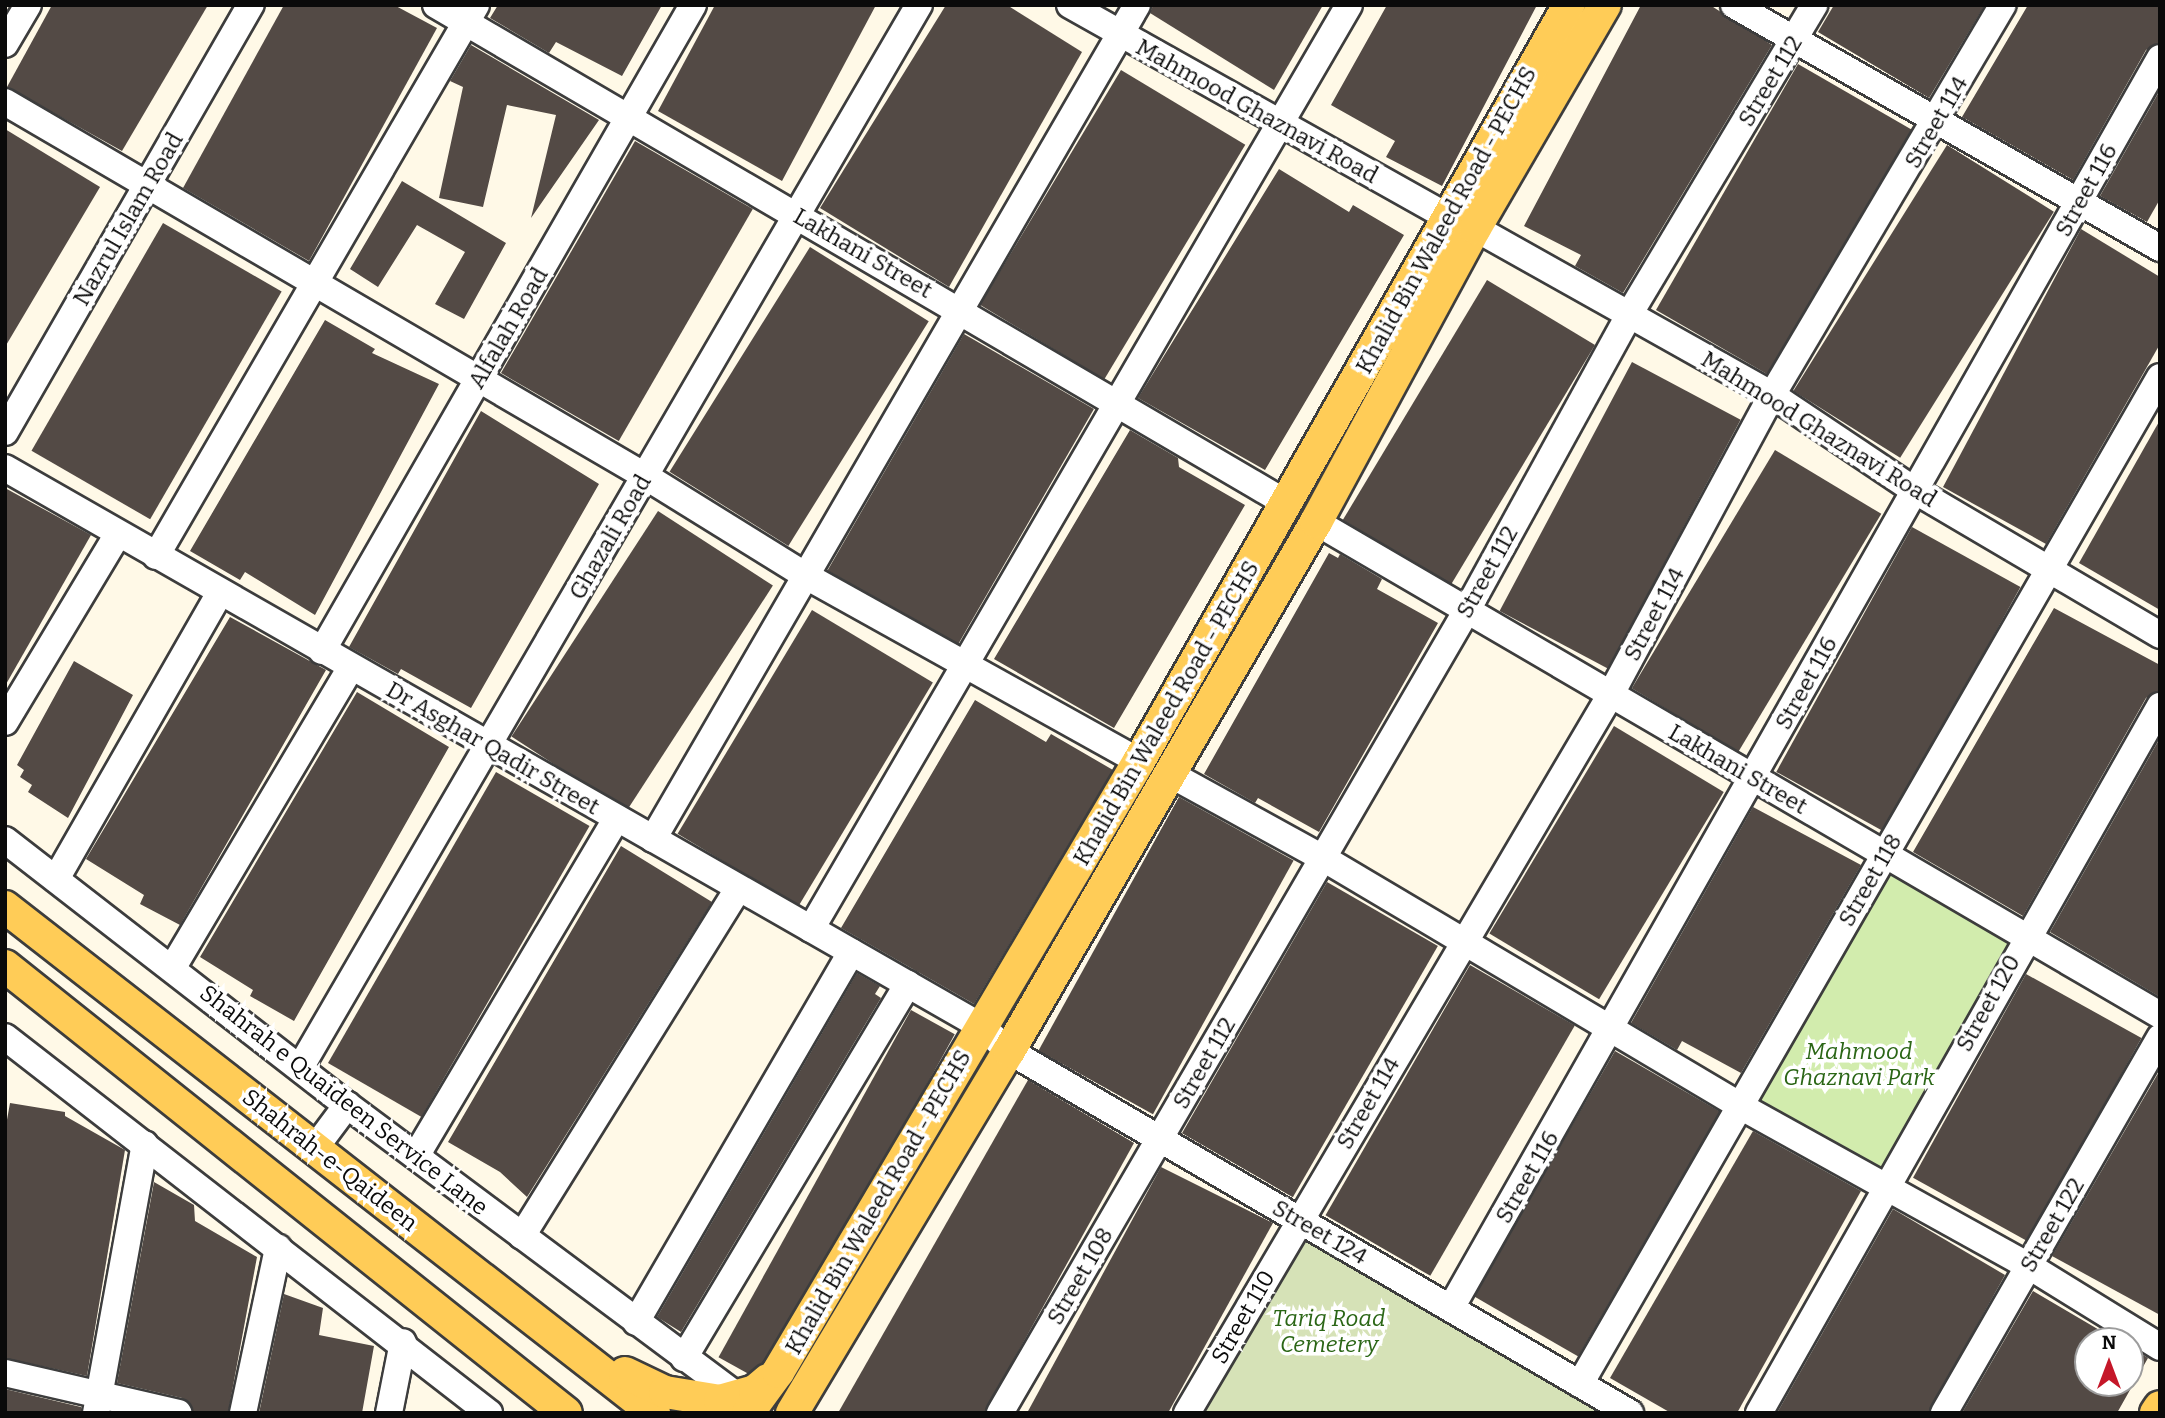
<!DOCTYPE html>
<style>
body{margin:0}
#map{position:relative;width:2165px;height:1418px;overflow:hidden;background:#fff9e7;font-family:Bitter,serif}
div>[style]{position:absolute}
.green>*{inset:0;background:#d2ecad;transform-origin:0 0}
.cemetery>*{inset:0;background:#d6e2b7}
.building>*{inset:0;background:#534a45;transform-origin:0 0}
.roads{filter:drop-shadow(2px 0 #3d3d3d) drop-shadow(-2px 0 #3d3d3d) drop-shadow(0 2px #3d3d3d) drop-shadow(0 -2px #3d3d3d)}
.minor>*{height:26px;margin:-13px;padding:0 13px;transform-origin:13px;border-radius:13px;background:#fff}
.major>*{height:32px;margin:-16px;padding:0 16px;transform-origin:16px;border-radius:16px;background:#ffcc57}
span{translate:-50% -50%;white-space:nowrap;text-align:center;line-height:1.15;-webkit-text-stroke:7px #fff;paint-order:stroke}
.street-label{font-size:23px;color:#0a0a0a}
.park-label{font-size:23px;color:#2b6616;font-style:italic}
.frame{position:absolute;inset:0;border:7px solid #0a0a0a;pointer-events:none}
.north{position:absolute;left:2074px;top:1327px;width:70px;height:70px;box-sizing:border-box;background:#fff;border:2px solid #9d9d9d;border-radius:50%;rotate:0deg;font-size:19px;font-weight:700;line-height:28px;text-align:center;color:#0a0a0a}
.north::after{content:'';display:block;margin:auto;width:24px;height:32px;background:#c51729;clip-path:polygon(50% 0,100% 100%,50% 72%,0 100%)}
</style>
<div id="map">
<div class="green">
<i style="left:1885px;top:854px;width:162px;height:291px;rotate:30deg"></i>
</div>
<div class="cemetery">
<i style="clip-path:polygon(1300px 1220px,1629px 1413px,1187px 1413px)"></i>
</div>
<div class="building">
<i style="clip-path:polygon(52px 5px,208px 5px,122px 151px,7px 87px)"></i>
<i style="clip-path:polygon(284px 5px,394px 5px,437px 28px,309px 261px,183px 188px)"></i>
<i style="clip-path:polygon(498px 5px,662px 5px,622px 76px,556px 42px,549px 53px,490px 18px)"></i>
<i style="clip-path:polygon(715px 5px,876px 5px,782px 181px,658px 111px)"></i>
<i style="clip-path:polygon(946px 5px,1007px 5px,1082px 52px,949px 287px,820px 208px)"></i>
<i style="clip-path:polygon(1153px 5px,1323px 5px,1274px 90px,1150px 13px)"></i>
<i style="clip-path:polygon(1387px 5px,1537px 5px,1442px 186px,1386px 157px,1395px 141px,1331px 105px)"></i>
<i style="clip-path:polygon(1641px 5px,1710px 5px,1772px 45px,1623px 293px,1575px 266px,1581px 255px,1524px 226px)"></i>
<i style="clip-path:polygon(1834px 5px,1985px 5px,1929px 98px,1818px 32px)"></i>
<i style="clip-path:polygon(2028px 5px,2160px 5px,2160px 42px,2146px 50px,2073px 180px,1962px 117px)"></i>
<i style="clip-path:polygon(471px 45px,599px 120px,531px 218px,556px 115px,507px 105px,483px 207px,439px 198px,463px 87px,450px 81px)"></i>
<i style="left:1798px;top:64px;width:131px;height:284px;rotate:30deg"></i>
<i style="left:1121px;top:70px;width:145px;height:274px;rotate:31deg"></i>
<i style="clip-path:polygon(2160px 90px,2160px 199px,2147px 222px,2100px 196px)"></i>
<i style="clip-path:polygon(5px 129px,100px 187px,5px 347px)"></i>
<i style="left:635px;top:141px;width:136px;height:268px;rotate:30deg"></i>
<i style="left:1947px;top:145px;width:126px;height:290px;rotate:32deg"></i>
<i style="clip-path:polygon(1279px 169px,1349px 212px,1353px 205px,1404px 235px,1265px 470px,1138px 398px)"></i>
<i style="clip-path:polygon(402px 181px,506px 243px,464px 319px,435px 304px,465px 252px,417px 225px,378px 287px,350px 269px)"></i>
<i style="left:163px;top:223px;width:137px;height:263px;rotate:30deg"></i>
<i style="clip-path:polygon(2081px 229px,2160px 277px,2160px 344px,2046px 544px,1943px 487px)"></i>
<i style="left:810px;top:247px;width:140px;height:265px;rotate:32deg"></i>
<i style="left:1487px;top:280px;width:126px;height:280px;rotate:31deg"></i>
<i style="clip-path:polygon(325px 320px,375px 349px,372px 353px,439px 384px,315px 615px,245px 572px,240px 580px,190px 551px)"></i>
<i style="left:964px;top:334px;width:150px;height:273px;rotate:30deg"></i>
<i style="left:1632px;top:362px;width:123px;height:282px;rotate:28deg"></i>
<i style="clip-path:polygon(481px 411px,599px 484px,471px 708px,401px 669px,398px 674px,349px 647px)"></i>
<i style="clip-path:polygon(2160px 420px,2160px 610px,2079px 563px)"></i>
<i style="clip-path:polygon(1130px 430px,1178px 458px,1179px 467px,1245px 505px,1114px 728px,994px 659px)"></i>
<i style="left:1775px;top:450px;width:124px;height:278px;rotate:31deg"></i>
<i style="clip-path:polygon(5px 488px,91px 535px,5px 686px)"></i>
<i style="left:658px;top:511px;width:137px;height:269px;rotate:33deg"></i>
<i style="left:1912px;top:527px;width:124px;height:280px;rotate:29deg"></i>
<i style="clip-path:polygon(1329px 553px,1338px 558px,1340px 554px,1382px 579px,1377px 589px,1438px 623px,1319px 832px,1258px 798px,1255px 803px,1204px 774px)"></i>
<i style="clip-path:polygon(2054px 608px,2160px 665px,2160px 690px,2146px 698px,2023px 916px,1913px 852px)"></i>
<i style="left:812px;top:610px;width:141px;height:261px;rotate:31deg"></i>
<i style="clip-path:polygon(230px 617px,326px 670px,180px 925px,140px 904px,144px 895px,86px 859px)"></i>
<i style="clip-path:polygon(74px 661px,133px 695px,68px 818px,28px 792px,32px 785px,20px 777px,24px 770px,17px 765px)"></i>
<i style="clip-path:polygon(357px 692px,449px 747px,294px 1021px,250px 996px,253px 990px,200px 957px)"></i>
<i style="clip-path:polygon(975px 700px,1046px 742px,1051px 734px,1113px 770px,974px 1004px,841px 928px)"></i>
<i style="left:1614px;top:726px;width:128px;height:242px;rotate:31deg"></i>
<i style="clip-path:polygon(2160px 738px,2160px 997px,2050px 932px)"></i>
<i style="left:496px;top:772px;width:108px;height:336px;rotate:30deg"></i>
<i style="left:1179px;top:797px;width:131px;height:290px;rotate:29deg"></i>
<i style="clip-path:polygon(1753px 807px,1861px 865px,1741px 1073px,1682px 1041px,1677px 1050px,1631px 1023px)"></i>
<i style="clip-path:polygon(621px 846px,712px 902px,527px 1197px,500px 1172px,448px 1142px)"></i>
<i style="left:1327px;top:882px;width:128px;height:290px;rotate:30deg"></i>
<i style="left:1470px;top:965px;width:121px;height:289px;rotate:30deg"></i>
<i style="clip-path:polygon(857px 973px,880px 986px,875px 994px,881px 998px,681px 1332px,657px 1317px)"></i>
<i style="left:2026px;top:974px;width:132px;height:233px;rotate:29deg"></i>
<i style="left:911px;top:1010px;width:50px;height:397px;rotate:29deg"></i>
<i style="left:1615px;top:1051px;width:121px;height:283px;rotate:30deg"></i>
<i style="clip-path:polygon(2160px 1070px,2160px 1315px,2052px 1256px)"></i>
<i style="clip-path:polygon(1028px 1080px,1134px 1143px,984px 1413px,838px 1413px)"></i>
<i style="clip-path:polygon(10px 1103px,65px 1112px,65px 1116px,125px 1150px,87px 1376px,5px 1358px,5px 1131px)"></i>
<i style="clip-path:polygon(1753px 1131px,1861px 1191px,1737px 1413px,1671px 1413px,1610px 1378px)"></i>
<i style="clip-path:polygon(1161px 1167px,1273px 1223px,1168px 1413px,1027px 1413px)"></i>
<i style="clip-path:polygon(154px 1182px,194px 1205px,195px 1221px,257px 1257px,228px 1413px,193px 1413px,182px 1398px,117px 1383px)"></i>
<i style="clip-path:polygon(1893px 1209px,2005px 1275px,1928px 1413px,1777px 1413px)"></i>
<i style="clip-path:polygon(2033px 1291px,2118px 1341px,2088px 1341px,2088px 1383px,2130px 1383px,2130px 1347px,2148px 1358px,2117px 1413px,1962px 1413px)"></i>
<i style="clip-path:polygon(284px 1294px,323px 1308px,319px 1335px,374px 1346px,362px 1413px,259px 1413px)"></i>
<i style="clip-path:polygon(5px 1389px,81px 1407px,81px 1413px,5px 1413px)"></i>
</div>
<div class="roads">
<div class="minor">
<i style="left:436px;top:5px;width:987px;rotate:30.36deg"></i>
<i style="left:1070px;top:5px;width:431px;rotate:29.3deg"></i>
<i style="left:1734px;top:5px;width:490px;rotate:29.7deg"></i>
<i style="left:5px;top:44px;width:45px;rotate:-59.5deg"></i>
<i style="left:5px;top:102px;width:741px;rotate:30.3deg"></i>
<i style="left:645px;top:476px;width:190px;rotate:31.8deg"></i>
<i style="left:806px;top:576px;width:381px;rotate:29.1deg"></i>
<i style="left:1475px;top:228px;width:341px;rotate:29.3deg"></i>
<i style="left:1772px;top:395px;width:171px;rotate:33.8deg"></i>
<i style="left:1914px;top:490px;width:286px;rotate:30.5deg"></i>
<i style="left:5px;top:432px;width:493px;rotate:-60.1deg"></i>
<i style="left:5px;top:468px;width:1124px;rotate:29.76deg"></i>
<i style="left:981px;top:1026px;width:38px;rotate:42deg"></i>
<i style="left:1009px;top:1051px;width:719px;rotate:30.24deg"></i>
<i style="left:1316px;top:522px;width:977px;rotate:30.29deg"></i>
<i style="left:156px;top:556px;width:637px;rotate:-59.85deg"></i>
<i style="left:322px;top:651px;width:745px;rotate:-60.13deg"></i>
<i style="left:5px;top:722px;width:219px;rotate:-59deg"></i>
<i style="left:1170px;top:774px;width:175px;rotate:28.8deg"></i>
<i style="left:1323px;top:858px;width:485px;rotate:30.7deg"></i>
<i style="left:1740px;top:1106px;width:330px;rotate:29deg"></i>
<i style="left:2029px;top:1266px;width:154px;rotate:31.7deg"></i>
<i style="left:653px;top:839px;width:964px;rotate:-59.87deg"></i>
<i style="left:5px;top:840px;width:433px;rotate:37.8deg"></i>
<i style="left:347px;top:1105px;width:490px;rotate:36.7deg"></i>
<i style="left:56px;top:879px;width:330px;rotate:-60.2deg"></i>
<i style="left:811px;top:929px;width:1069px;rotate:-59.79deg"></i>
<i style="left:173px;top:967px;width:349px;rotate:-59.3deg"></i>
<i style="left:5px;top:1037px;width:613px;rotate:37.84deg"></i>
<i style="left:300px;top:1068px;width:1230px;rotate:-59.79deg"></i>
<i style="left:315px;top:1148px;width:54px;rotate:-53.3deg"></i>
<i style="left:416px;top:1156px;width:393px;rotate:-59.3deg"></i>
<i style="left:522px;top:1236px;width:410px;rotate:-58.1deg"></i>
<i style="left:1451px;top:1308px;width:1437px;rotate:-60.44deg"></i>
<i style="left:636px;top:1322px;width:428px;rotate:-59.8deg"></i>
<i style="left:684px;top:1358px;width:436px;rotate:-59.1deg"></i>
<i style="left:5px;top:1373px;width:178px;rotate:13deg"></i>
<i style="left:1580px;top:1384px;width:1162px;rotate:-60.06deg"></i>
<i style="left:96px;top:1413px;width:273px;rotate:-79.7deg"></i>
<i style="left:243px;top:1413px;width:169px;rotate:-78deg"></i>
<i style="left:389px;top:1413px;width:72px;rotate:-78.8deg"></i>
<i style="left:1000px;top:1413px;width:929px;rotate:-59.82deg"></i>
<i style="left:1467px;top:610px;width:339px;rotate:-61.2deg"></i>
<i style="left:1630px;top:313px;width:359px;rotate:-59.1deg"></i>
<i style="left:1187px;top:1413px;width:835px;rotate:-59.47deg"></i>
<i style="left:1611px;top:694px;width:340px;rotate:-61.7deg"></i>
<i style="left:1772px;top:395px;width:453px;rotate:-59.4deg"></i>
<i style="left:1759px;top:1413px;width:813px;rotate:-60.44deg"></i>
<i style="left:1944px;top:1413px;width:433px;rotate:-60.1deg"></i>
</div>
<div class="major">
<i style="left:5px;top:907px;width:823px;rotate:37.94deg"></i>
<i style="left:5px;top:966px;width:717px;rotate:38.55deg"></i>
<i style="left:625px;top:1373px;width:44px;rotate:25.4deg"></i>
<i style="left:665px;top:1392px;width:56px;rotate:9.3deg"></i>
<i style="left:720px;top:1401px;width:36px;rotate:-16deg"></i>
<i style="left:755px;top:1391px;width:17px;rotate:-40deg"></i>
<i style="left:748px;top:1413px;width:51px;rotate:-53.8deg"></i>
<i style="left:778px;top:1372px;width:710px;rotate:-59.42deg"></i>
<i style="left:1139px;top:761px;width:870px;rotate:-60.37deg"></i>
<i style="left:792px;top:1413px;width:422px;rotate:-59.1deg"></i>
<i style="left:1009px;top:1051px;width:612px;rotate:-59.87deg"></i>
<i style="left:1316px;top:522px;width:334px;rotate:-61.6deg"></i>
<i style="left:1475px;top:228px;width:258px;rotate:-59.8deg"></i>
<i style="left:2156px;top:1413px;width:7px;rotate:-56deg"></i>
</div>
</div>
<div class="street-label">
<span style="left:1770px;top:81px;rotate:-59deg">Street 112</span>
<span style="left:1257px;top:111px;rotate:29deg">Mahmood Ghaznavi Road</span>
<span style="left:1936px;top:122px;rotate:-60deg">Street 114</span>
<span style="left:2086px;top:190px;rotate:-61deg">Street 116</span>
<span style="left:128px;top:219px;rotate:-60deg">Nazrul Islam Road</span>
<span style="left:1446px;top:220px;rotate:-61deg">Khalid Bin Waleed Road - PECHS</span>
<span style="left:863px;top:253px;rotate:30deg">Lakhani Street</span>
<span style="left:508px;top:328px;rotate:-60deg">Alfalah Road</span>
<span style="left:1819px;top:429px;rotate:32deg">Mahmood Ghaznavi Road</span>
<span style="left:610px;top:537px;rotate:-60deg">Ghazali Road</span>
<span style="left:1487px;top:572px;rotate:-61deg">Street 112</span>
<span style="left:1654px;top:614px;rotate:-62deg">Street 114</span>
<span style="left:1806px;top:683px;rotate:-61deg">Street 116</span>
<span style="left:1166px;top:713px;rotate:-60deg">Khalid Bin Waleed Road - PECHS</span>
<span style="left:493px;top:748px;rotate:30deg">Dr Asghar Qadir Street</span>
<span style="left:1738px;top:769px;rotate:30deg">Lakhani Street</span>
<span style="left:1870px;top:880px;rotate:-60deg">Street 118</span>
<span style="left:1988px;top:1003px;rotate:-61deg">Street 120</span>
<span style="left:1204px;top:1063px;rotate:-60deg">Street 112</span>
<span style="left:344px;top:1100px;rotate:38deg">Shahrah e Quaideen Service Lane</span>
<span style="left:1368px;top:1103px;rotate:-60deg">Street 114</span>
<span style="left:330px;top:1160px;rotate:38deg">Shahrah-e-Qaideen</span>
<span style="left:1527px;top:1177px;rotate:-60deg">Street 116</span>
<span style="left:878px;top:1202px;rotate:-60deg">Khalid Bin Waleed Road - PECHS</span>
<span style="left:2052px;top:1225px;rotate:-60deg">Street 122</span>
<span style="left:1320px;top:1232px;rotate:30deg">Street 124</span>
<span style="left:1080px;top:1276px;rotate:-60deg">Street 108</span>
<span style="left:1243px;top:1317px;rotate:-60deg">Street 110</span>
</div>
<div class="park-label">
<span style="left:1859px;top:1064px">Mahmood<br>Ghaznavi Park</span>
<span style="left:1329px;top:1331px">Tariq Road<br>Cemetery</span>
</div>
<div class="frame"></div>
<div class="north">N</div>
</div>
